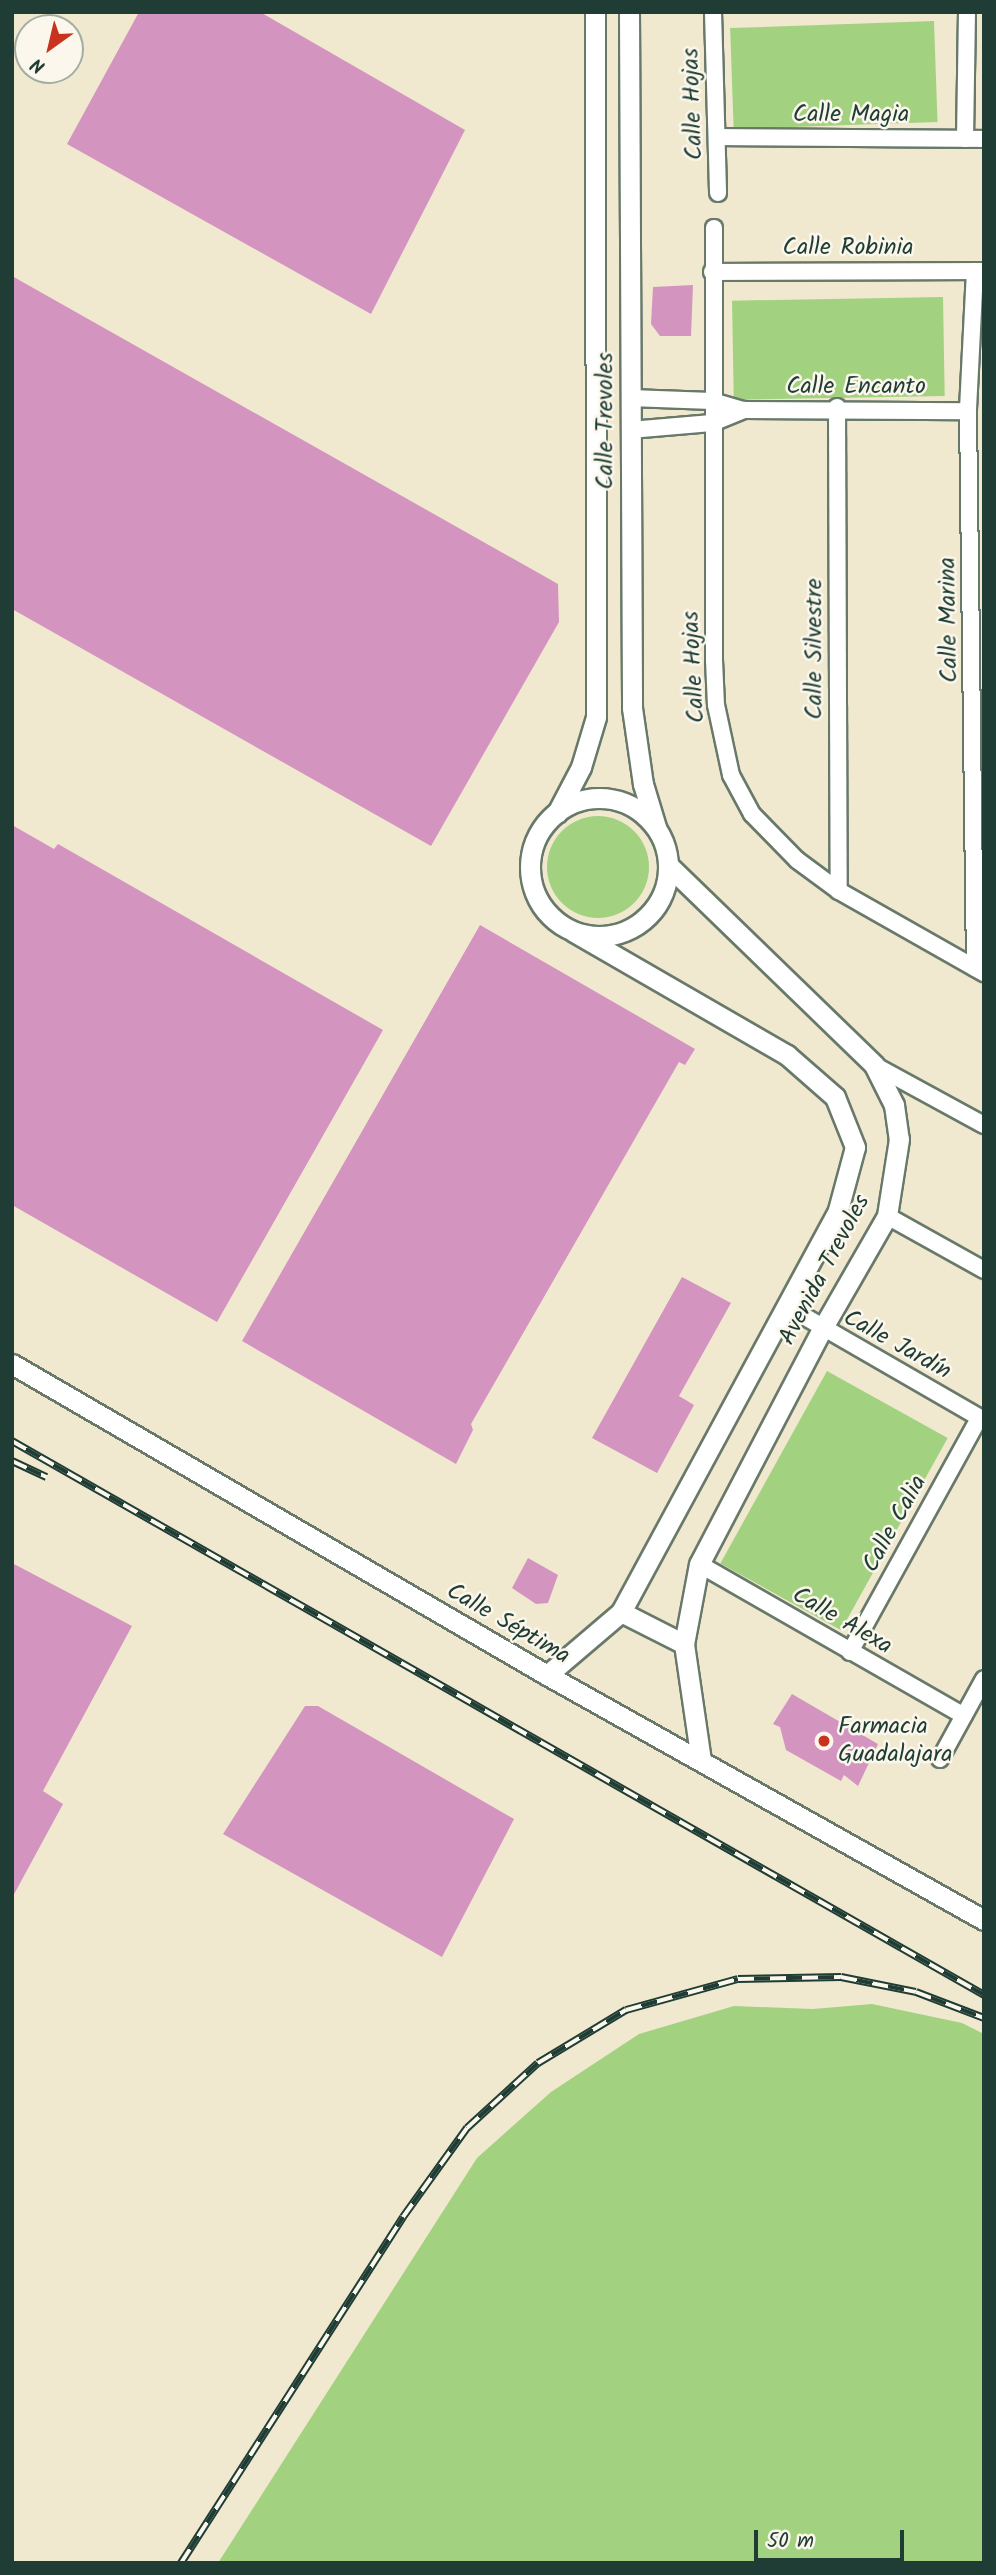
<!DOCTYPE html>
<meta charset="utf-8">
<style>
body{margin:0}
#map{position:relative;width:996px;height:2575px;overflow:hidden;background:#f0e9cf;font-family:Kalam,sans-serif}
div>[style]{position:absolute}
.green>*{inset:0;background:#a2d280;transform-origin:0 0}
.round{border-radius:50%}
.building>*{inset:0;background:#d494c0}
.roads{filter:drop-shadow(2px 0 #68796a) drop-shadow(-2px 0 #68796a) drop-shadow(0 2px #68796a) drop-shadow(0 -2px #68796a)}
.minor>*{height:16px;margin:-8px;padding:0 8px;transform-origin:8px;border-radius:8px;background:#fff}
.tertiary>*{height:19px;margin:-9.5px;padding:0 9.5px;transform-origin:9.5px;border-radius:9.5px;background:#fff}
.tertiary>.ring{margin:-9.5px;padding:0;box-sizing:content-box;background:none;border:19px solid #fff;border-radius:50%}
.rail>*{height:8px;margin-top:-4px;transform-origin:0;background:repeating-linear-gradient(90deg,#fbf7ec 0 16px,#1f3d34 0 32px);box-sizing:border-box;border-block:2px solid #1f3d34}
.dots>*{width:19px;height:19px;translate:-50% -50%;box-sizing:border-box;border:4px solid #fbf7ec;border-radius:50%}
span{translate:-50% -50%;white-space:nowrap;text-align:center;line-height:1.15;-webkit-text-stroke:5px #fbf7ec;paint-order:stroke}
.street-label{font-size:24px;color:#1f3d34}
.poi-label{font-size:24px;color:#1f3d34}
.left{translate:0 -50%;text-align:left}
.frame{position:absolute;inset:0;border:14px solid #1f3d34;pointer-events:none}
.north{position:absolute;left:14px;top:14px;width:70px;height:70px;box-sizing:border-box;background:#fbf7ec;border:2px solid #a3ada2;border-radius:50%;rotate:214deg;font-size:19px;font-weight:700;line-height:28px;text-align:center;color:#1f3d34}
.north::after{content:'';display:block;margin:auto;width:24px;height:32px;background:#c8321e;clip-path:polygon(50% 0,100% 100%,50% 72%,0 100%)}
.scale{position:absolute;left:754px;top:2530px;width:150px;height:32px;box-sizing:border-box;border:4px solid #1f3d34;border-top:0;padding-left:9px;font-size:21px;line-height:24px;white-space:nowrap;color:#1f3d34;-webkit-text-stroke:5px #fbf7ec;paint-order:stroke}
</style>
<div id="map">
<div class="green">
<i style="left:934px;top:21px;width:101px;height:204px;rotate:88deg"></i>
<i style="left:943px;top:297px;width:99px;height:211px;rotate:89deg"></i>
<i class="round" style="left:547px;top:816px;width:102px;height:102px"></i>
<i style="left:827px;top:1371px;width:138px;height:220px;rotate:29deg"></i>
<i style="clip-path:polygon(872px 2004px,962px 2023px,984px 2034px,984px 2563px,218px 2563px,477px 2158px,551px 2092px,639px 2034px,734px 2006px,813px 2009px)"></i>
</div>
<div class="building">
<i style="clip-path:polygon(139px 12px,260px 12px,465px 130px,371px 314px,67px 144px)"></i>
<i style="clip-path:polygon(12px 276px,558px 584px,559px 622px,431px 846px,12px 609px)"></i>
<i style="clip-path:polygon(693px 285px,691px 336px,660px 336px,651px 324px,653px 287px)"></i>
<i style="clip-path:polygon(12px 825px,54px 849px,58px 844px,383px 1030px,217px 1322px,12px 1205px)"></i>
<i style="clip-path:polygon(480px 925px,695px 1049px,685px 1065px,679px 1062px,471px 1424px,473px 1430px,456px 1464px,242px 1341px)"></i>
<i style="clip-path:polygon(682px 1277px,731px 1303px,679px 1396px,694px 1405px,657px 1473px,592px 1438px)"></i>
<i style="clip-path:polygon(528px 1558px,558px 1575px,548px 1603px,536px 1604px,512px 1588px)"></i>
<i style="clip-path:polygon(12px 1563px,132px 1626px,43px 1791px,63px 1804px,12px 1898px)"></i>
<i style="clip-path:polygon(792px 1694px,878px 1744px,858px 1786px,844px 1775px,841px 1781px,786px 1750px,780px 1727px,773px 1724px)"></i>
<i style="clip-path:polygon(305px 1706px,318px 1706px,514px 1819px,442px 1957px,223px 1834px)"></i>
</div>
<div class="roads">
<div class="minor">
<i style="left:713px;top:12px;width:181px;rotate:88.4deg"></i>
<i style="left:718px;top:137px;width:266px;rotate:0.4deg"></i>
<i style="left:965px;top:139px;width:127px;rotate:-89.1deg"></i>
<i style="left:714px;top:228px;width:432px;rotate:90deg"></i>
<i style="left:714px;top:660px;width:45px;rotate:87.5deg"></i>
<i style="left:716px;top:705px;width:72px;rotate:77.9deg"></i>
<i style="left:731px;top:775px;width:44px;rotate:61.7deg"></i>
<i style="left:752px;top:814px;width:64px;rotate:45.6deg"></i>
<i style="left:797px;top:860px;width:52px;rotate:36.4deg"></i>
<i style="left:839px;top:891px;width:167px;rotate:29.5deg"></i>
<i style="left:975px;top:271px;width:140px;rotate:92.9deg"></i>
<i style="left:968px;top:411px;width:557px;rotate:89.28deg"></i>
<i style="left:712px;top:272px;width:270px;rotate:-0.2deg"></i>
<i style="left:630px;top:398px;width:82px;rotate:2.1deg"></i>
<i style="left:712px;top:401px;width:33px;rotate:16deg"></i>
<i style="left:744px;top:410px;width:224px;rotate:0.3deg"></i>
<i style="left:837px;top:407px;width:484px;rotate:89.8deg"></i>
<i style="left:630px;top:430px;width:82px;rotate:-4.9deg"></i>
<i style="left:712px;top:423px;width:35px;rotate:-22deg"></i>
<i style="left:874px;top:1065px;width:125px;rotate:28.6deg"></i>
<i style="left:887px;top:1216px;width:111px;rotate:29.1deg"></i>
<i style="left:788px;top:1307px;width:226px;rotate:30deg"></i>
<i style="left:699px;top:1564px;width:305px;rotate:29.8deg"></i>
<i style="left:850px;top:1652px;width:267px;rotate:-61.1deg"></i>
<i style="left:940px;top:1759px;width:91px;rotate:-61.2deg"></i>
</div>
<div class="tertiary">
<i style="left:629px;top:12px;width:696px;rotate:89.75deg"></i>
<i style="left:632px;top:708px;width:77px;rotate:81.8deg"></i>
<i style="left:643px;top:784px;width:45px;rotate:73.2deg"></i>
<i class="ring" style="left:530px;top:798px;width:119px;height:119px"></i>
<i style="left:557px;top:813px;width:52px;rotate:-62.4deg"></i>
<i style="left:581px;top:767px;width:52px;rotate:-73.3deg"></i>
<i style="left:596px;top:717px;width:705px;rotate:-90.08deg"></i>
<i style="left:669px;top:866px;width:286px;rotate:44.1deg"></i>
<i style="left:874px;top:1065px;width:45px;rotate:63.4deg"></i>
<i style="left:894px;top:1105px;width:34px;rotate:82deg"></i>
<i style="left:899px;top:1139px;width:78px;rotate:98.9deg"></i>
<i style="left:887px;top:1216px;width:130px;rotate:119.9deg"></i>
<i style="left:822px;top:1329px;width:265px;rotate:117.6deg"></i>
<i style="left:699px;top:1564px;width:81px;rotate:100.6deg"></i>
<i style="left:684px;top:1644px;width:118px;rotate:81.7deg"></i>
<i style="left:12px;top:1364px;width:619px;rotate:30.17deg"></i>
<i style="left:547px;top:1675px;width:501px;rotate:29.28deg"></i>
<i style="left:621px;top:1612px;width:71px;rotate:26.9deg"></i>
<i style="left:547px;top:1675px;width:97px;rotate:-40.4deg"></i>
<i style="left:621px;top:1612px;width:457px;rotate:-61.6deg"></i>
<i style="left:838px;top:1210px;width:65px;rotate:-74.9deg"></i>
<i style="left:855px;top:1147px;width:54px;rotate:-111.8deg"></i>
<i style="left:835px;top:1097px;width:64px;rotate:-138.8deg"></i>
<i style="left:787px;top:1055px;width:246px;rotate:-150deg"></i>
</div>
</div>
<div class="rail">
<i style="left:12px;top:1441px;width:1119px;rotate:29.68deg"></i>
<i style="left:12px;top:1461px;width:38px;rotate:25deg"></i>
<i style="left:181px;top:2563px;width:411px;rotate:-57.3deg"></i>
<i style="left:403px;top:2217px;width:110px;rotate:-54.3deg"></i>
<i style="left:467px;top:2128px;width:96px;rotate:-42.5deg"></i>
<i style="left:538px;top:2063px;width:103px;rotate:-31.1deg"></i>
<i style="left:626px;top:2010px;width:116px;rotate:-15.5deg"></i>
<i style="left:738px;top:1979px;width:103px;rotate:-1.1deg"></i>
<i style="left:841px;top:1977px;width:76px;rotate:11.3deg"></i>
<i style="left:916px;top:1992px;width:73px;rotate:20.9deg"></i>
</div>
<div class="dots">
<i style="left:824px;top:1741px;background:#c8321e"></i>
</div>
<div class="street-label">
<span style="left:693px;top:104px;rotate:-92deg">Calle Hojas</span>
<span style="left:851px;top:115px">Calle Magia</span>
<span style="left:848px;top:248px">Calle Robinia</span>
<span style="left:856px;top:387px">Calle Encanto</span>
<span style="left:606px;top:421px;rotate:-90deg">Calle Trevoles</span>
<span style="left:949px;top:620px;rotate:-91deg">Calle Marina</span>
<span style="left:815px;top:649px;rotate:-90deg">Calle Silvestre</span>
<span style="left:694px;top:667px;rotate:-93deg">Calle Hojas</span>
<span style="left:825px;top:1270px;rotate:-62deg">Avenida Trevoles</span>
<span style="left:897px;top:1345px;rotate:29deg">Calle Jardín</span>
<span style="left:895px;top:1524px;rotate:-61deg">Calle Calia</span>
<span style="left:842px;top:1621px;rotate:30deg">Calle Alexa</span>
<span style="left:508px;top:1624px;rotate:30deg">Calle Séptima</span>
</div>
<div class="poi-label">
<span class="left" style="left:838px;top:1741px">Farmacia<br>Guadalajara</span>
</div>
<div class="frame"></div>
<div class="north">N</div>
<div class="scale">50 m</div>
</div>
